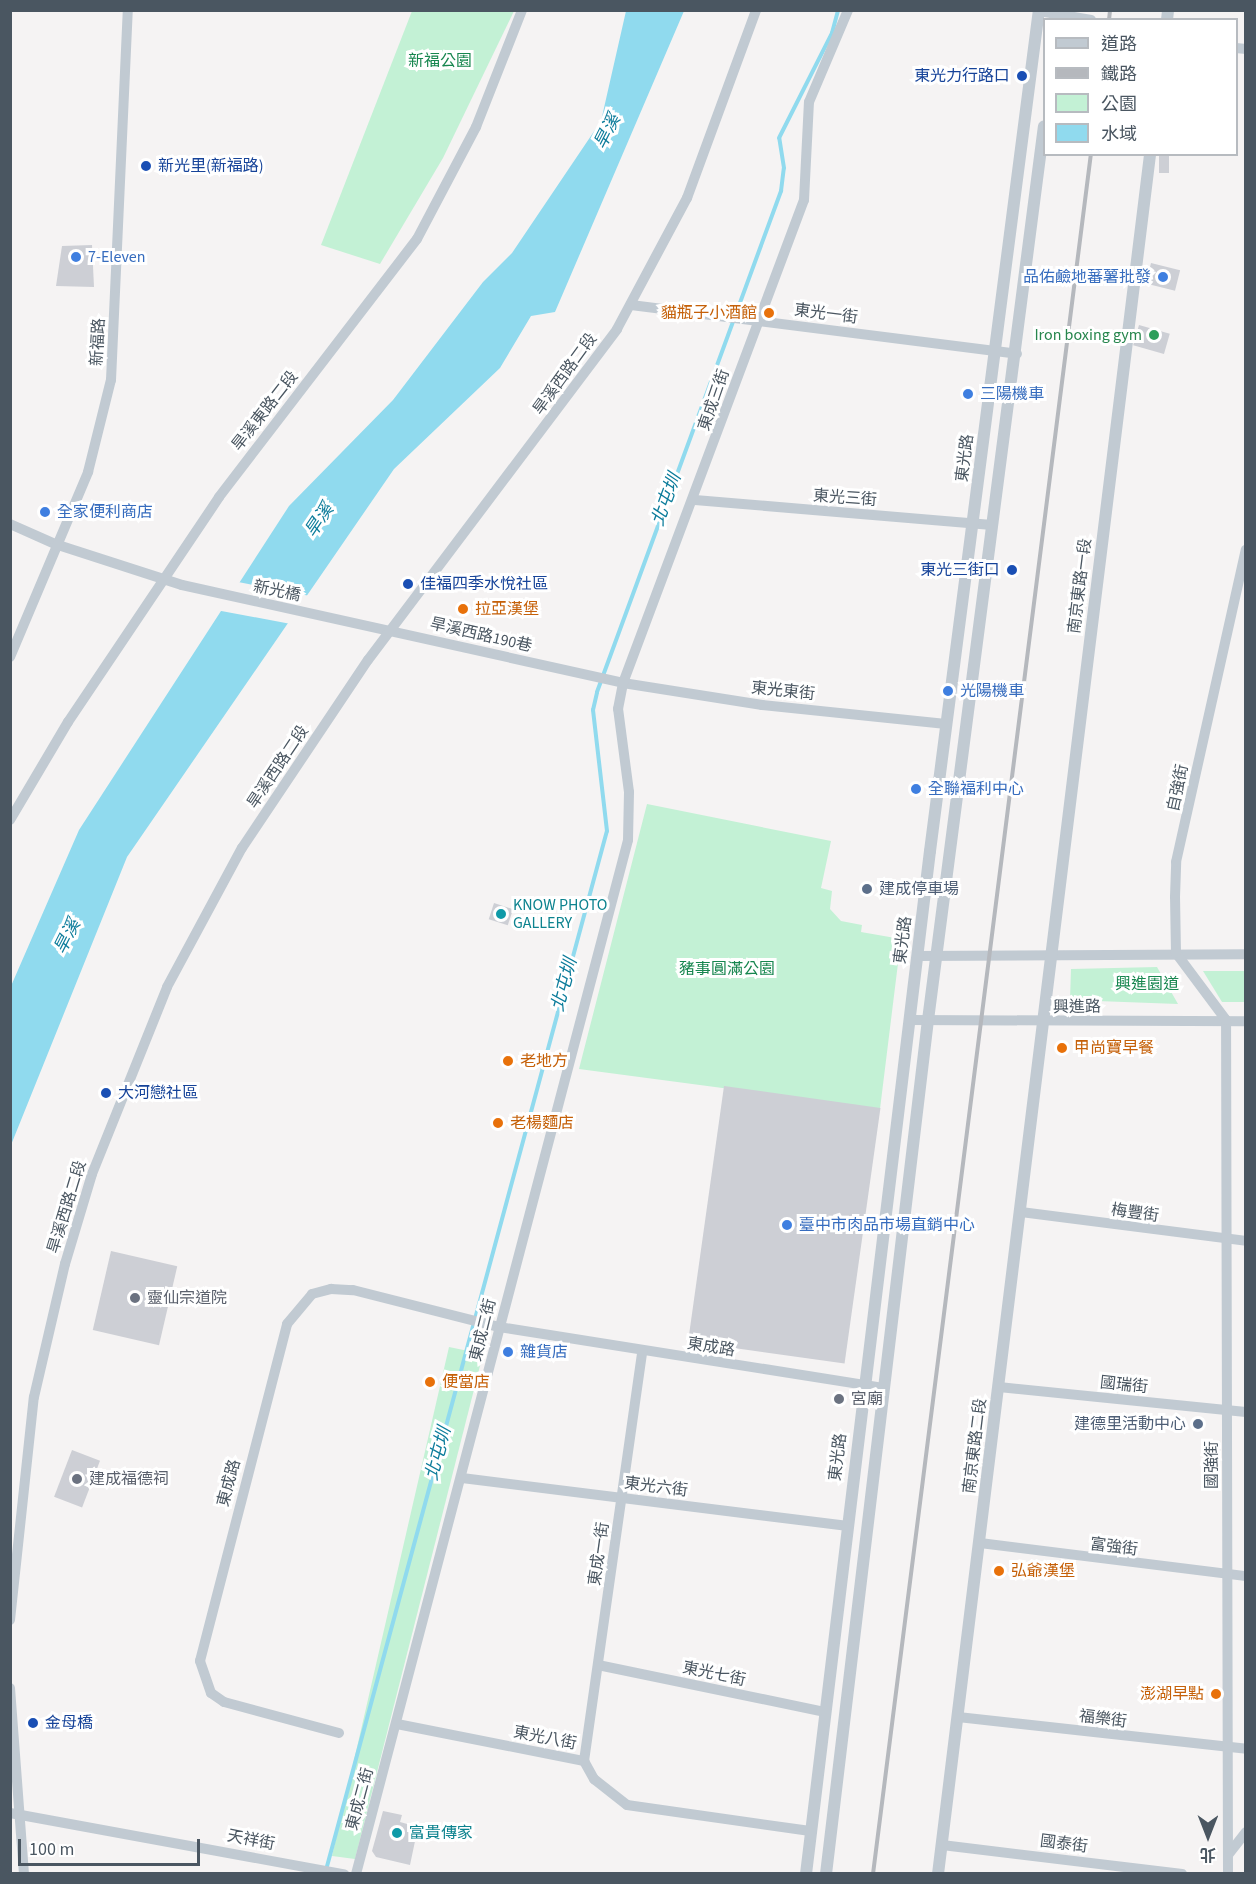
<!DOCTYPE html>
<meta charset="utf-8">
<style>
body{margin:0}
#map{position:relative;width:1256px;height:1884px;overflow:hidden;background:#f5f3f3;font-family:"Source Sans 3","Noto Sans TC",sans-serif}
div>[style]{position:absolute}
.green>*{inset:0;background:#c3f1d5}
.water>*{inset:0;background:#90daee}
.pier>*{inset:0;background:#f5f3f3}
.stream>*{height:4px;margin:-2px;padding:0 2px;transform-origin:2px;border-radius:2px;background:#90daee}
.building>*{inset:0;background:#cdcfd5;transform-origin:0 0}
.minor>*{height:10px;margin:-5px;padding:0 5px;transform-origin:5px;border-radius:5px;background:#c1cad2}
.tertiary>*{height:12px;margin:-6px;padding:0 6px;transform-origin:6px;border-radius:6px;background:#c1cad2}
.rail>*{height:4px;margin:-2px;padding:0 2px;transform-origin:2px;border-radius:2px;background:#b5b8bd}
.dots>*{width:16px;height:16px;translate:-50% -50%;box-sizing:border-box;border:3px solid #fff;border-radius:50%}
span{translate:-50% -50%;white-space:nowrap;text-align:center;line-height:1.15;-webkit-text-stroke:6px #fff;paint-order:stroke}
.park-label{font-size:16px;color:#17864f}
.transit-label{font-size:16px;color:#164399}
.right{translate:-100% -50%;text-align:right}
.left{translate:0 -50%;text-align:left}
.shop-label{font-size:16px;color:#366cbe}
.food-label{font-size:16px;color:#c56008}
.street-label{font-size:16px;color:#4a5661}
.leisure-label{font-size:16px;color:#27864d}
.service-label{font-size:16px;color:#4e5e75}
.culture-label{font-size:16px;color:#0d838f}
.worship-label{font-size:16px;color:#5b616d}
.water-label{font-size:18px;color:#0c7c9b;font-style:italic}
.frame{position:absolute;inset:0;border:12px solid #4a5661;pointer-events:none}
.legend{position:absolute;left:1043px;top:18px;width:195px;height:138px;box-sizing:border-box;background:#fff;border:2px solid #b7bbc0;margin:0;padding:8px 10px;list-style:none;font-size:18px;color:#4a5661}
.legend li{display:flex;align-items:center;gap:12px;height:30px}
.legend b{width:30px;border:2px solid #b7bbc0}
.north{position:absolute;left:1178px;top:1806px;width:60px;height:60px;-webkit-text-stroke:4px #fff;paint-order:stroke;rotate:180deg;font-size:16px;font-weight:700;line-height:24px;text-align:center;color:#4a5661}
.north::after{content:'';display:block;margin:auto;width:21px;height:27px;background:#4a5661;clip-path:polygon(50% 0,100% 100%,50% 72%,0 100%)}
.scale{position:absolute;left:18px;top:1839px;width:182px;height:27px;box-sizing:border-box;border:3px solid #4a5661;border-top:0;padding-left:8px;font-size:18px;line-height:21px;white-space:nowrap;color:#4a5661;-webkit-text-stroke:4px #fff;paint-order:stroke}
</style>
<div id="map">
<div class="green">
<i style="clip-path:polygon(412px 11px,514px 11px,443px 158px,380px 264px,321px 245px)"></i>
<i style="clip-path:polygon(647px 804px,831px 841px,821px 888px,832px 891px,830px 909px,841px 921px,862px 925px,861px 932px,901px 939px,880px 1109px,579px 1069px)"></i>
<i style="clip-path:polygon(1157px 967px,1178px 1004px,1070px 1000px,1071px 969px)"></i>
<i style="clip-path:polygon(1203px 971px,1245px 971px,1245px 1002px,1222px 1002px)"></i>
<i style="clip-path:polygon(449px 1347px,483px 1354px,355px 1859px,332px 1856px)"></i>
</div>
<div class="water">
<i style="clip-path:polygon(626px 11px,684px 11px,555px 312px,531px 316px,500px 368px,394px 469px,127px 857px,11px 1145px,11px 986px,79px 830px,289px 506px,393px 400px,483px 282px,512px 253px,601px 121px)"></i>
</div>
<div class="pier">
<i style="clip-path:polygon(233px 581px,310px 596px,291px 624px,216px 610px)"></i>
</div>
<div class="stream">
<i style="left:326px;top:1870px;width:1076px;rotate:-74.87deg"></i>
<i style="left:607px;top:831px;width:122px;rotate:-96.6deg"></i>
<i style="left:593px;top:710px;width:18px;rotate:-77deg"></i>
<i style="left:597px;top:692px;width:534px;rotate:-69.83deg"></i>
<i style="left:781px;top:191px;width:23px;rotate:-83deg"></i>
<i style="left:784px;top:168px;width:30px;rotate:-99deg"></i>
<i style="left:779px;top:138px;width:118px;rotate:-63.2deg"></i>
<i style="left:832px;top:33px;width:24px;rotate:-75deg"></i>
</div>
<div class="building">
<i style="left:1159px;top:154px;width:10px;height:19px"></i>
<i style="clip-path:polygon(92px 245px,94px 287px,56px 286px,62px 246px)"></i>
<i style="left:1151px;top:263px;width:30px;height:21px;rotate:14deg"></i>
<i style="left:1139px;top:325px;width:32px;height:21px;rotate:16deg"></i>
<i style="left:494px;top:903px;width:20px;height:17px;rotate:18deg"></i>
<i style="left:724px;top:1086px;width:158px;height:258px;rotate:8deg"></i>
<i style="left:111px;top:1251px;width:68px;height:81px;rotate:13deg"></i>
<i style="left:72px;top:1450px;width:30px;height:50px;rotate:21deg"></i>
<i style="clip-path:polygon(383px 1811px,402px 1815px,400px 1822px,418px 1827px,410px 1865px,376px 1857px,372px 1851px)"></i>
</div>
<div class="minor">
<i style="left:1039px;top:11px;width:53px;rotate:9.8deg"></i>
<i style="left:1236px;top:48px;width:10px;rotate:6deg"></i>
<i style="left:631px;top:305px;width:389px;rotate:7.2deg"></i>
<i style="left:695px;top:500px;width:298px;rotate:4.8deg"></i>
<i style="left:10px;top:524px;width:49px;rotate:24deg"></i>
<i style="left:55px;top:544px;width:133px;rotate:17.9deg"></i>
<i style="left:182px;top:585px;width:452px;rotate:12.5deg"></i>
<i style="left:623px;top:683px;width:141px;rotate:9deg"></i>
<i style="left:762px;top:705px;width:185px;rotate:5.9deg"></i>
<i style="left:10px;top:657px;width:201px;rotate:-67.1deg"></i>
<i style="left:88px;top:472px;width:95px;rotate:-76deg"></i>
<i style="left:111px;top:380px;width:370px;rotate:-87.4deg"></i>
<i style="left:10px;top:820px;width:114px;rotate:-59.4deg"></i>
<i style="left:68px;top:722px;width:271px;rotate:-56.1deg"></i>
<i style="left:219px;top:497px;width:325px;rotate:-52.5deg"></i>
<i style="left:417px;top:239px;width:127px;rotate:-62.2deg"></i>
<i style="left:476px;top:127px;width:126px;rotate:-68.5deg"></i>
<i style="left:917px;top:956px;width:329px;rotate:-0.3deg"></i>
<i style="left:909px;top:1020px;width:337px;rotate:0.2deg"></i>
<i style="left:1021px;top:1212px;width:227px;rotate:7.3deg"></i>
<i style="left:999px;top:1387px;width:248px;rotate:5.8deg"></i>
<i style="left:462px;top:1478px;width:387px;rotate:7.1deg"></i>
<i style="left:980px;top:1543px;width:268px;rotate:7.1deg"></i>
<i style="left:10px;top:1620px;width:224px;rotate:-83.9deg"></i>
<i style="left:34px;top:1397px;width:137px;rotate:-76.9deg"></i>
<i style="left:65px;top:1264px;width:94px;rotate:-73.3deg"></i>
<i style="left:92px;top:1174px;width:201px;rotate:-68.1deg"></i>
<i style="left:167px;top:987px;width:158px;rotate:-61.7deg"></i>
<i style="left:242px;top:848px;width:226px;rotate:-56.2deg"></i>
<i style="left:368px;top:660px;width:414px;rotate:-53deg"></i>
<i style="left:617px;top:329px;width:149px;rotate:-61.9deg"></i>
<i style="left:687px;top:198px;width:200px;rotate:-69.8deg"></i>
<i style="left:598px;top:1665px;width:231px;rotate:11.7deg"></i>
<i style="left:10px;top:1688px;width:187px;rotate:85.7deg"></i>
<i style="left:958px;top:1717px;width:290px;rotate:6.3deg"></i>
<i style="left:397px;top:1724px;width:191px;rotate:11.2deg"></i>
<i style="left:584px;top:1761px;width:21px;rotate:61deg"></i>
<i style="left:594px;top:1779px;width:42px;rotate:38.2deg"></i>
<i style="left:627px;top:1805px;width:185px;rotate:8.1deg"></i>
<i style="left:339px;top:1733px;width:119px;rotate:-164.9deg"></i>
<i style="left:224px;top:1702px;width:16px;rotate:-145deg"></i>
<i style="left:211px;top:1693px;width:34px;rotate:-109deg"></i>
<i style="left:200px;top:1661px;width:348px;rotate:-75.5deg"></i>
<i style="left:287px;top:1324px;width:39px;rotate:-50deg"></i>
<i style="left:312px;top:1294px;width:20px;rotate:-15deg"></i>
<i style="left:331px;top:1289px;width:22px;rotate:3deg"></i>
<i style="left:353px;top:1290px;width:151px;rotate:14.2deg"></i>
<i style="left:499px;top:1327px;width:389px;rotate:9deg"></i>
<i style="left:584px;top:1761px;width:414px;rotate:-81.9deg"></i>
<i style="left:10px;top:1813px;width:340px;rotate:10.4deg"></i>
<i style="left:942px;top:1845px;width:242px;rotate:6.9deg"></i>
<i style="left:1228px;top:1855px;width:29px;rotate:-52deg"></i>
<i style="left:356px;top:1874px;width:1069px;rotate:-75.26deg"></i>
<i style="left:628px;top:840px;width:48px;rotate:-88.8deg"></i>
<i style="left:629px;top:792px;width:84px;rotate:-97.5deg"></i>
<i style="left:618px;top:709px;width:26px;rotate:-79deg"></i>
<i style="left:623px;top:683px;width:516px;rotate:-69.46deg"></i>
<i style="left:804px;top:200px;width:98px;rotate:-87.1deg"></i>
<i style="left:809px;top:102px;width:100px;rotate:-67deg"></i>
<i style="left:1228px;top:1874px;width:854px;rotate:-90.13deg"></i>
<i style="left:1226px;top:1020px;width:84px;rotate:-126.7deg"></i>
<i style="left:1176px;top:953px;width:56px;rotate:-91deg"></i>
<i style="left:1175px;top:897px;width:35px;rotate:-88deg"></i>
<i style="left:1176px;top:862px;width:320px;rotate:-77.4deg"></i>
</div>
<div class="tertiary">
<i style="left:1058px;top:20px;width:10px;rotate:-84deg"></i>
<i style="left:1167px;top:20px;width:10px;rotate:-84deg"></i>
<i style="left:806px;top:1874px;width:1030px;rotate:-83.09deg"></i>
<i style="left:930px;top:851px;width:848px;rotate:-82.62deg"></i>
<i style="left:826px;top:1874px;width:860px;rotate:-83.19deg"></i>
<i style="left:928px;top:1020px;width:901px;rotate:-82.61deg"></i>
<i style="left:938px;top:1874px;width:1733px;rotate:-82.97deg"></i>
</div>
<div class="rail">
<i style="left:1109px;top:20px;width:10px;rotate:-84deg"></i>
<i style="left:873px;top:1874px;width:1734px;rotate:-82.78deg"></i>
</div>
<div class="dots">
<i style="left:1022px;top:76px;background:#1a4fb4"></i>
<i style="left:146px;top:166px;background:#1a4fb4"></i>
<i style="left:76px;top:257px;background:#3f7fe0"></i>
<i style="left:1163px;top:277px;background:#3f7fe0"></i>
<i style="left:769px;top:313px;background:#e8710a"></i>
<i style="left:1154px;top:335px;background:#2e9e5b"></i>
<i style="left:968px;top:394px;background:#3f7fe0"></i>
<i style="left:45px;top:512px;background:#3f7fe0"></i>
<i style="left:1012px;top:570px;background:#1a4fb4"></i>
<i style="left:408px;top:584px;background:#1a4fb4"></i>
<i style="left:463px;top:609px;background:#e8710a"></i>
<i style="left:948px;top:691px;background:#3f7fe0"></i>
<i style="left:916px;top:789px;background:#3f7fe0"></i>
<i style="left:867px;top:889px;background:#5c6f8a"></i>
<i style="left:501px;top:914px;background:#0f9aa8"></i>
<i style="left:1062px;top:1048px;background:#e8710a"></i>
<i style="left:508px;top:1061px;background:#e8710a"></i>
<i style="left:106px;top:1093px;background:#1a4fb4"></i>
<i style="left:498px;top:1123px;background:#e8710a"></i>
<i style="left:787px;top:1225px;background:#3f7fe0"></i>
<i style="left:135px;top:1298px;background:#6b7280"></i>
<i style="left:508px;top:1352px;background:#3f7fe0"></i>
<i style="left:430px;top:1382px;background:#e8710a"></i>
<i style="left:839px;top:1399px;background:#6b7280"></i>
<i style="left:1198px;top:1424px;background:#5c6f8a"></i>
<i style="left:77px;top:1479px;background:#6b7280"></i>
<i style="left:999px;top:1571px;background:#e8710a"></i>
<i style="left:1216px;top:1694px;background:#e8710a"></i>
<i style="left:33px;top:1723px;background:#1a4fb4"></i>
<i style="left:397px;top:1833px;background:#0f9aa8"></i>
</div>
<div class="park-label">
<span style="left:440px;top:61px">新福公園</span>
<span style="left:727px;top:969px">豬事圓滿公園</span>
<span style="left:1147px;top:984px">興進園道</span>
</div>
<div class="transit-label">
<span class="right" style="left:1010px;top:76px">東光力行路口</span>
<span class="left" style="left:158px;top:166px">新光里(新福路)</span>
<span class="right" style="left:1000px;top:570px">東光三街口</span>
<span class="left" style="left:420px;top:584px">佳福四季水悅社區</span>
<span class="left" style="left:118px;top:1093px">大河戀社區</span>
<span class="left" style="left:45px;top:1723px">金母橋</span>
</div>
<div class="shop-label">
<span class="left" style="left:88px;top:257px">7-Eleven</span>
<span class="right" style="left:1151px;top:277px">品佑鹼地蕃薯批發</span>
<span class="left" style="left:980px;top:394px">三陽機車</span>
<span class="left" style="left:57px;top:512px">全家便利商店</span>
<span class="left" style="left:960px;top:691px">光陽機車</span>
<span class="left" style="left:928px;top:789px">全聯福利中心</span>
<span class="left" style="left:799px;top:1225px">臺中市肉品市場直銷中心</span>
<span class="left" style="left:520px;top:1352px">雜貨店</span>
</div>
<div class="food-label">
<span class="right" style="left:757px;top:313px">貓瓶子小酒館</span>
<span class="left" style="left:475px;top:609px">拉亞漢堡</span>
<span class="left" style="left:1074px;top:1048px">甲尚寶早餐</span>
<span class="left" style="left:520px;top:1061px">老地方</span>
<span class="left" style="left:510px;top:1123px">老楊麵店</span>
<span class="left" style="left:442px;top:1382px">便當店</span>
<span class="left" style="left:1011px;top:1571px">弘爺漢堡</span>
<span class="right" style="left:1204px;top:1694px">澎湖早點</span>
</div>
<div class="street-label">
<span style="left:826px;top:314px;rotate:7deg">東光一街</span>
<span style="left:98px;top:342px;rotate:-87deg">新福路</span>
<span style="left:565px;top:374px;rotate:-54deg">旱溪西路二段</span>
<span style="left:714px;top:400px;rotate:-71deg">東成三街</span>
<span style="left:265px;top:411px;rotate:-52deg">旱溪東路二段</span>
<span style="left:965px;top:458px;rotate:-83deg">東光路</span>
<span style="left:845px;top:498px;rotate:4deg">東光三街</span>
<span style="left:1080px;top:586px;rotate:-83deg">南京東路一段</span>
<span style="left:277px;top:591px;rotate:12deg">新光橋</span>
<span style="left:481px;top:635px;rotate:13deg">旱溪西路190巷</span>
<span style="left:783px;top:691px;rotate:6deg">東光東街</span>
<span style="left:278px;top:767px;rotate:-56deg">旱溪西路二段</span>
<span style="left:1178px;top:788px;rotate:-78deg">自強街</span>
<span style="left:903px;top:940px;rotate:-83deg">東光路</span>
<span style="left:1077px;top:1007px;rotate:-1deg">興進路</span>
<span style="left:67px;top:1207px;rotate:-73deg">旱溪西路二段</span>
<span style="left:1135px;top:1213px;rotate:8deg">梅豐街</span>
<span style="left:483px;top:1330px;rotate:-76deg">東成二街</span>
<span style="left:711px;top:1347px;rotate:9deg">東成路</span>
<span style="left:1124px;top:1385px;rotate:6deg">國瑞街</span>
<span style="left:975px;top:1446px;rotate:-83deg">南京東路二段</span>
<span style="left:838px;top:1457px;rotate:-83deg">東光路</span>
<span style="left:1212px;top:1465px;rotate:-90deg">國強街</span>
<span style="left:229px;top:1483px;rotate:-75deg">東成路</span>
<span style="left:656px;top:1487px;rotate:7deg">東光六街</span>
<span style="left:1114px;top:1547px;rotate:7deg">富強街</span>
<span style="left:599px;top:1554px;rotate:-82deg">東成一街</span>
<span style="left:714px;top:1674px;rotate:12deg">東光七街</span>
<span style="left:1103px;top:1719px;rotate:7deg">福樂街</span>
<span style="left:545px;top:1738px;rotate:11deg">東光八街</span>
<span style="left:360px;top:1799px;rotate:-75deg">東成二街</span>
<span style="left:251px;top:1840px;rotate:11deg">天祥街</span>
<span style="left:1064px;top:1844px;rotate:7deg">國泰街</span>
</div>
<div class="leisure-label">
<span class="right" style="left:1142px;top:335px">Iron boxing gym</span>
</div>
<div class="service-label">
<span class="left" style="left:879px;top:889px">建成停車場</span>
<span class="right" style="left:1186px;top:1424px">建德里活動中心</span>
</div>
<div class="culture-label">
<span class="left" style="left:513px;top:914px">KNOW PHOTO<br>GALLERY</span>
<span class="left" style="left:409px;top:1833px">富貴傳家</span>
</div>
<div class="worship-label">
<span class="left" style="left:147px;top:1298px">靈仙宗道院</span>
<span class="left" style="left:851px;top:1399px">宮廟</span>
<span class="left" style="left:89px;top:1479px">建成福德祠</span>
</div>
<div class="water-label">
<span style="left:608px;top:132px;rotate:-63deg">旱溪</span>
<span style="left:667px;top:500px;rotate:-70deg">北屯圳</span>
<span style="left:320px;top:521px;rotate:-56deg">旱溪</span>
<span style="left:68px;top:937px;rotate:-63deg">旱溪</span>
<span style="left:565px;top:985px;rotate:-75deg">北屯圳</span>
<span style="left:439px;top:1454px;rotate:-75deg">北屯圳</span>
</div>
<div class="frame"></div>
<ul class="legend">
<li><b style="height:8px;background:#c1cad2"></b>道路</li>
<li><b style="height:8px;background:#b5b8bd"></b>鐵路</li>
<li><b style="height:16px;background:#c3f1d5"></b>公園</li>
<li><b style="height:16px;background:#90daee"></b>水域</li>
</ul>
<div class="north">北</div>
<div class="scale">100 m</div>
</div>
